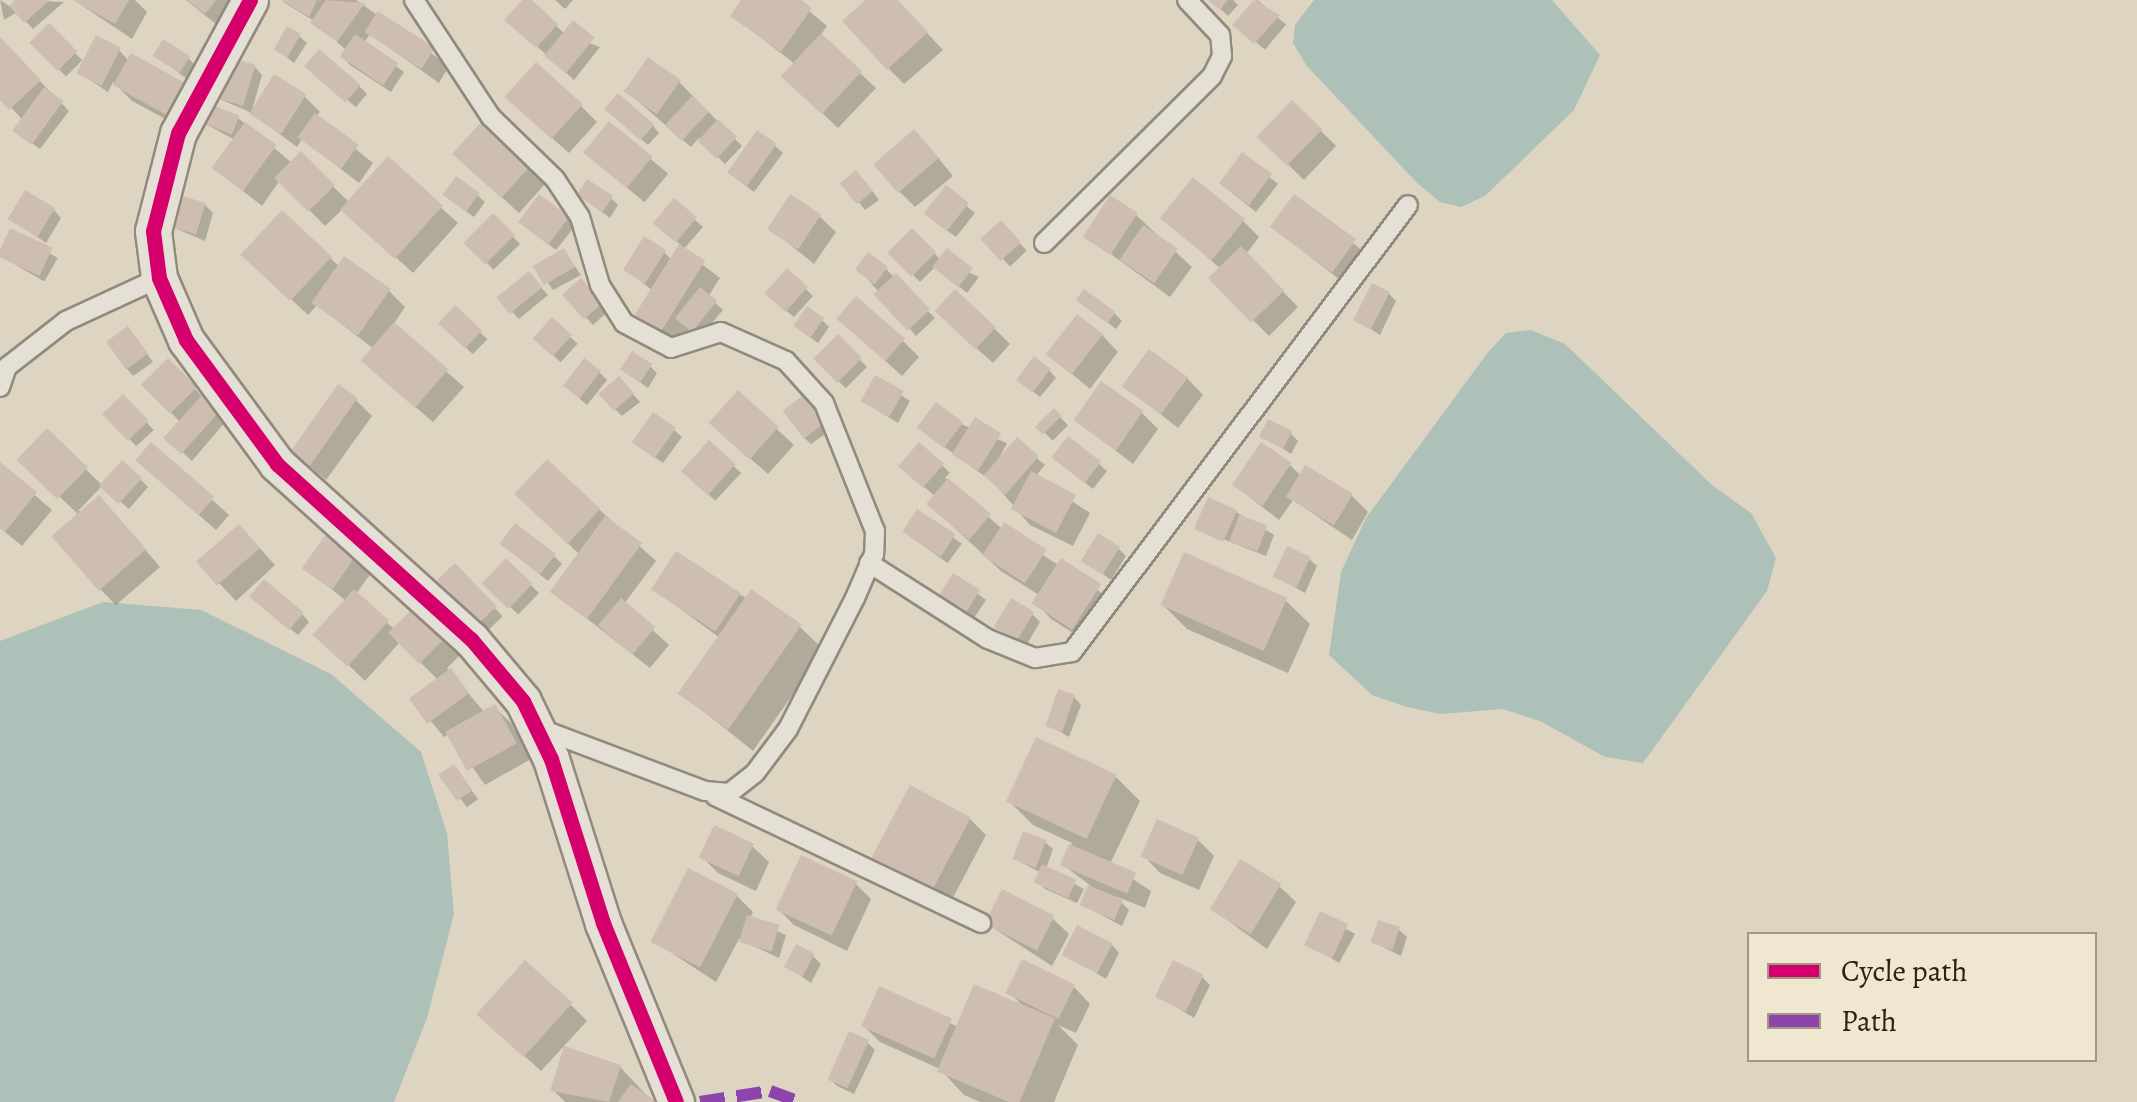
<!DOCTYPE html>
<style>
body{margin:0}
#map{position:relative;width:2137px;height:1102px;overflow:hidden;background:#ddd5c1;font-family:Alegreya,serif}
div>[style]{position:absolute}
.water>*{inset:0;background:#adc1b9}
.shadow>*{inset:0;background:#0003;transform-origin:0 0}
.building>*{inset:0;background:#cdbeb1;transform-origin:0 0}
.roads{filter:drop-shadow(2px 0 #918a7d) drop-shadow(-2px 0 #918a7d) drop-shadow(0 2px #918a7d) drop-shadow(0 -2px #918a7d)}
.lane>*{height:18px;margin:-9px;padding:0 9px;transform-origin:9px;border-radius:9px;background:#e5e0d6}
.street>*{height:35px;margin:-17.5px;padding:0 17.5px;transform-origin:17.5px;border-radius:17.5px;background:#e5e0d6}
.quiet>*{height:12px;margin-top:-6px;transform-origin:0;background:repeating-linear-gradient(90deg,#8e44ad 0 25px,transparent 0 37px)}
.cycleway>*{height:15px;margin:-7.5px;padding:0 7.5px;transform-origin:7.5px;border-radius:7.5px;background:#d6006c}
span{translate:-50% -50%;white-space:nowrap;text-align:center;line-height:1.15;-webkit-text-stroke:9px #f0e7d0;paint-order:stroke}
.legend{position:absolute;left:1747px;top:932px;width:350px;height:130px;box-sizing:border-box;background:#f0e7d0;border:2px solid #a39784;margin:0;padding:12px 18px;list-style:none;font-size:30px;color:#2f2011}
.legend li{display:flex;align-items:center;gap:20px;height:50px}
.legend b{width:50px;border:2px solid #a39784}
</style>
<div id="map">
<div class="water">
<i style="clip-path:polygon(1314px 0,1552px 0,1600px 55px,1574px 110px,1485px 196px,1461px 207px,1440px 202px,1417px 183px,1306px 65px,1293px 43px,1295px 25px)"></i>
<i style="clip-path:polygon(1531px 330px,1565px 344px,1713px 486px,1751px 513px,1776px 558px,1767px 591px,1643px 763px,1605px 757px,1540px 721px,1502px 709px,1441px 714px,1407px 707px,1372px 695px,1329px 655px,1341px 572px,1366px 518px,1489px 351px,1506px 333px)"></i>
<i style="clip-path:polygon(103px 602px,201px 610px,331px 674px,421px 752px,447px 833px,454px 914px,427px 1018px,394px 1102px,0 1102px,0 641px)"></i>
</div>
<div class="shadow">
<i style="clip-path:polygon(0 0,11px 7px,19px 0,64px 2px,33px 29px,17px 12px,4px 20px)"></i>
<i style="clip-path:polygon(74px 0,135px 0,147px 12px,132px 39px)"></i>
<i style="clip-path:polygon(186px 0,245px 0,222px 29px)"></i>
<i style="clip-path:polygon(323px 0,356px 0,449px 66px,439px 83px,370px 34px,364px 43px,404px 72px,391px 92px,350px 65px,343px 57px,347px 51px,314px 21px,283px 2px)"></i>
<i style="clip-path:polygon(528px 0,565px 34px,600px 47px,574px 80px,508px 20px)"></i>
<i style="clip-path:polygon(555px 0,573px 0,565px 9px)"></i>
<i style="clip-path:polygon(744px 0,796px 0,827px 26px,820px 36px,876px 88px,838px 128px,800px 92px,795px 64px,733px 16px)"></i>
<i style="clip-path:polygon(869px 0,896px 0,943px 50px,904px 84px,888px 68px)"></i>
<i style="clip-path:polygon(1211px 0,1233px 0,1238px 5px,1228px 16px)"></i>
<i style="left:1257px;top:0;width:38px;height:33px;rotate:40deg"></i>
<i style="left:49px;top:27px;width:47px;height:23px;rotate:45deg"></i>
<i style="clip-path:polygon(299px 36px,307px 43px,294px 63px,276px 49px)"></i>
<i style="clip-path:polygon(0 40px,69px 111px,40px 149px,23px 137px,23px 120px,0 96px)"></i>
<i style="clip-path:polygon(119px 50px,129px 61px,186px 130px,132px 101px,113px 82px,108px 92px,78px 72px)"></i>
<i style="clip-path:polygon(155px 55px,188px 58px,195px 65px,187px 79px)"></i>
<i style="clip-path:polygon(255px 67px,262px 75px,252px 110px,304px 96px,320px 112px,316px 117px,373px 163px,359px 183px,302px 139px,297px 147px,252px 113px,213px 96px)"></i>
<i style="clip-path:polygon(315px 74px,359px 86px,367px 94px,356px 107px)"></i>
<i style="clip-path:polygon(679px 82px,742px 146px,725px 164px,699px 138px,691px 147px,626px 91px)"></i>
<i style="clip-path:polygon(581px 106px,597px 122px,569px 153px,524px 113px)"></i>
<i style="clip-path:polygon(615px 116px,652px 125px,659px 133px,648px 145px)"></i>
<i style="clip-path:polygon(238px 118px,292px 163px,301px 155px,350px 203px,388px 160px,458px 223px,413px 273px,343px 209px,325px 226px,280px 180px,262px 206px,215px 169px,235px 140px,200px 121px)"></i>
<i style="left:610px;top:125px;width:76px;height:37px;rotate:40deg"></i>
<i style="clip-path:polygon(482px 126px,545px 184px,519px 213px,472px 170px)"></i>
<i style="clip-path:polygon(1320px 130px,1336px 146px,1304px 180px,1260px 137px)"></i>
<i style="clip-path:polygon(775px 146px,783px 153px,754px 192px,737px 179px)"></i>
<i style="clip-path:polygon(930px 148px,953px 176px,915px 207px,899px 191px)"></i>
<i style="clip-path:polygon(1242px 155px,1278px 184px,1256px 212px,1228px 190px)"></i>
<i style="clip-path:polygon(864px 180px,879px 200px,865px 210px,843px 183px)"></i>
<i style="clip-path:polygon(946px 189px,975px 213px,956px 237px,934px 221px)"></i>
<i style="clip-path:polygon(477px 195px,485px 202px,474px 217px,453px 202px)"></i>
<i style="clip-path:polygon(579px 195px,611px 198px,618px 205px,610px 218px)"></i>
<i style="left:1294px;top:197px;width:98px;height:37px;rotate:38deg"></i>
<i style="clip-path:polygon(674px 201px,703px 227px,683px 250px,720px 278px,708px 297px,723px 310px,700px 337px,689px 329px,678px 346px,638px 316px,653px 291px,625px 269px,664px 252px,672px 260px,681px 245px,663px 230px)"></i>
<i style="clip-path:polygon(205px 205px,213px 213px,205px 241px,170px 226px)"></i>
<i style="clip-path:polygon(54px 210px,61px 218px,46px 243px,11px 218px)"></i>
<i style="clip-path:polygon(283px 214px,340px 267px,389px 291px,405px 307px,393px 325px,464px 387px,433px 422px,380px 377px,374px 349px,317px 305px,308px 315px,261px 271px)"></i>
<i style="clip-path:polygon(1136px 215px,1192px 267px,1170px 297px,1086px 236px)"></i>
<i style="left:493px;top:216px;width:39px;height:37px;rotate:46deg"></i>
<i style="clip-path:polygon(819px 216px,836px 232px,814px 264px,770px 228px)"></i>
<i style="clip-path:polygon(567px 218px,575px 226px,556px 250px,528px 229px)"></i>
<i style="clip-path:polygon(1163px 218px,1243px 221px,1259px 237px,1246px 254px,1298px 307px,1269px 336px,1211px 278px,1221px 269px)"></i>
<i style="left:1001px;top:224px;width:37px;height:23px;rotate:46deg"></i>
<i style="left:11px;top:231px;width:54px;height:27px;rotate:30deg"></i>
<i style="clip-path:polygon(912px 232px,941px 260px,979px 277px,967px 293px,935px 267px,920px 282px,891px 253px)"></i>
<i style="clip-path:polygon(564px 251px,581px 275px,553px 290px,536px 266px)"></i>
<i style="clip-path:polygon(886px 269px,935px 318px,916px 336px,866px 277px)"></i>
<i style="clip-path:polygon(787px 271px,813px 296px,794px 317px,774px 301px)"></i>
<i style="clip-path:polygon(536px 282px,548px 295px,519px 319px,512px 312px)"></i>
<i style="left:581px;top:282px;width:40px;height:20px;rotate:48deg"></i>
<i style="clip-path:polygon(1389px 294px,1396px 301px,1380px 335px,1357px 320px)"></i>
<i style="clip-path:polygon(1079px 300px,1114px 313px,1122px 321px,1116px 329px)"></i>
<i style="left:455px;top:308px;width:45px;height:21px;rotate:44deg"></i>
<i style="left:552px;top:320px;width:35px;height:25px;rotate:43deg"></i>
<i style="clip-path:polygon(822px 320px,829px 327px,818px 343px,804px 333px)"></i>
<i style="clip-path:polygon(954px 328px,994px 328px,1010px 344px,993px 363px)"></i>
<i style="clip-path:polygon(856px 334px,903px 341px,919px 357px,902px 376px)"></i>
<i style="clip-path:polygon(1102px 335px,1118px 352px,1090px 389px,1049px 355px)"></i>
<i style="clip-path:polygon(135px 337px,153px 362px,133px 376px,126px 368px)"></i>
<i style="left:838px;top:338px;width:41px;height:30px;rotate:45deg"></i>
<i style="clip-path:polygon(168px 361px,226px 421px,192px 461px,168px 439px,181px 423px,145px 385px)"></i>
<i style="clip-path:polygon(650px 366px,657px 373px,648px 388px,623px 370px)"></i>
<i style="clip-path:polygon(1049px 370px,1056px 378px,1040px 397px,1026px 386px)"></i>
<i style="clip-path:polygon(599px 372px,607px 380px,587px 405px,573px 393px)"></i>
<i style="clip-path:polygon(876px 378px,910px 401px,898px 423px,864px 402px)"></i>
<i style="clip-path:polygon(1187px 378px,1203px 395px,1178px 428px,1125px 386px)"></i>
<i style="clip-path:polygon(626px 386px,640px 402px,622px 416px,615px 409px)"></i>
<i style="clip-path:polygon(739px 394px,794px 445px,768px 474px,728px 439px)"></i>
<i style="left:123px;top:397px;width:45px;height:24px;rotate:47deg"></i>
<i style="clip-path:polygon(805px 397px,831px 430px,811px 444px,803px 437px)"></i>
<i style="clip-path:polygon(356px 400px,372px 416px,326px 480px,293px 452px)"></i>
<i style="left:1054px;top:411px;width:20px;height:22px;rotate:45deg"></i>
<i style="clip-path:polygon(1142px 413px,1158px 429px,1133px 464px,1076px 420px)"></i>
<i style="clip-path:polygon(961px 424px,1007px 443px,995px 466px,1017px 441px,1045px 465px,1035px 477px,1090px 513px,1073px 546px,1030px 525px,994px 483px,928px 435px)"></i>
<i style="clip-path:polygon(674px 430px,682px 437px,663px 463px,643px 449px)"></i>
<i style="clip-path:polygon(47px 432px,103px 486px,140px 479px,148px 487px,129px 509px,102px 486px,78px 511px,115px 514px,160px 567px,116px 605px,100px 589px,79px 515px,21px 460px)"></i>
<i style="clip-path:polygon(1290px 433px,1298px 441px,1291px 454px,1263px 436px)"></i>
<i style="left:709px;top:443px;width:44px;height:38px;rotate:43deg"></i>
<i style="clip-path:polygon(151px 445px,229px 515px,216px 530px,154px 476px)"></i>
<i style="clip-path:polygon(547px 462px,656px 561px,624px 604px,669px 645px,650px 668px,553px 592px,580px 555px,517px 494px)"></i>
<i style="clip-path:polygon(1099px 464px,1107px 471px,1093px 489px,1062px 465px)"></i>
<i style="clip-path:polygon(0 465px,52px 510px,22px 546px,0 528px)"></i>
<i style="clip-path:polygon(1290px 465px,1302px 477px,1352px 496px,1368px 512px,1352px 540px,1293px 500px,1279px 520px,1233px 484px)"></i>
<i style="clip-path:polygon(943px 466px,950px 473px,945px 478px,1002px 529px,1116px 602px,1089px 643px,1051px 619px,1035px 602px,1039px 595px,1001px 571px,946px 520px,936px 497px,909px 474px)"></i>
<i style="left:918px;top:512px;width:54px;height:24px;rotate:36deg"></i>
<i style="clip-path:polygon(1236px 512px,1274px 535px,1266px 556px,1198px 529px)"></i>
<i style="clip-path:polygon(255px 543px,275px 565px,236px 601px,200px 563px)"></i>
<i style="clip-path:polygon(1119px 549px,1126px 556px,1111px 580px,1084px 560px)"></i>
<i style="clip-path:polygon(510px 551px,554px 556px,562px 564px,548px 581px)"></i>
<i style="clip-path:polygon(355px 557px,371px 573px,356px 594px,395px 630px,415px 610px,460px 655px,447px 668px,485px 713px,494px 707px,511px 723px,531px 759px,485px 785px,449px 734px,444px 737px,412px 698px,438px 680px,400px 642px,365px 681px,329px 646px,346px 601px,305px 568px)"></i>
<i style="clip-path:polygon(1309px 559px,1317px 566px,1305px 593px,1276px 577px)"></i>
<i style="left:506px;top:561px;width:46px;height:30px;rotate:44deg"></i>
<i style="left:454px;top:566px;width:70px;height:20px;rotate:46deg"></i>
<i style="clip-path:polygon(954px 576px,986px 600px,970px 624px,946px 608px)"></i>
<i style="clip-path:polygon(655px 590px,739px 594px,800px 627px,824px 650px,753px 751px,681px 693px,720px 638px)"></i>
<i style="clip-path:polygon(1285px 600px,1310px 624px,1288px 673px,1187px 629px,1163px 605px)"></i>
<i style="clip-path:polygon(260px 604px,302px 614px,309px 622px,298px 635px)"></i>
<i style="clip-path:polygon(1032px 614px,1040px 622px,1026px 646px,997px 626px)"></i>
<i style="clip-path:polygon(1074px 697px,1081px 705px,1069px 737px,1047px 724px)"></i>
<i style="left:454px;top:767px;width:40px;height:14px;rotate:53deg"></i>
<i style="clip-path:polygon(1116px 777px,1140px 801px,1110px 864px,1151px 891px,1145px 908px,1115px 896px,1129px 910px,1122px 926px,1083px 905px,1091px 886px,1062px 864px,1072px 843px,1033px 825px,1009px 801px)"></i>
<i style="clip-path:polygon(970px 819px,986px 835px,948px 907px,889px 876px)"></i>
<i style="clip-path:polygon(1198px 840px,1214px 856px,1199px 890px,1160px 873px,1144px 856px)"></i>
<i style="clip-path:polygon(1045px 842px,1053px 849px,1046px 869px,1084px 889px,1077px 903px,1045px 889px,1037px 881px,1041px 873px,1015px 859px)"></i>
<i style="clip-path:polygon(752px 846px,769px 862px,756px 891px,718px 873px,702px 857px)"></i>
<i style="clip-path:polygon(855px 883px,871px 899px,847px 951px,794px 925px,778px 909px)"></i>
<i style="clip-path:polygon(1279px 886px,1296px 902px,1267px 949px,1212px 909px)"></i>
<i style="clip-path:polygon(737px 896px,753px 912px,749px 919px,786px 935px,779px 958px,739px 939px,716px 982px,652px 940px)"></i>
<i style="left:1321px;top:915px;width:39px;height:33px;rotate:29deg"></i>
<i style="clip-path:polygon(1052px 918px,1069px 934px,1052px 966px,987px 924px)"></i>
<i style="clip-path:polygon(1399px 930px,1407px 937px,1401px 956px,1373px 942px)"></i>
<i style="clip-path:polygon(1112px 945px,1119px 953px,1106px 979px,1065px 954px)"></i>
<i style="clip-path:polygon(813px 956px,821px 964px,811px 983px,788px 967px)"></i>
<i style="clip-path:polygon(1202px 977px,1210px 985px,1194px 1018px,1158px 996px)"></i>
<i style="clip-path:polygon(1074px 987px,1090px 1004px,1076px 1033px,1058px 1025px,1078px 1045px,1054px 1102px,980px 1102px,964px 1095px,940px 1069px,880px 1042px,864px 1026px,881px 989px,958px 1027px,1026px 1009px,1009px 992px)"></i>
<i style="clip-path:polygon(571px 1005px,587px 1021px,541px 1071px,496px 1030px)"></i>
<i style="clip-path:polygon(867px 1042px,875px 1050px,854px 1094px,837px 1086px,830px 1079px)"></i>
<i style="clip-path:polygon(620px 1067px,653px 1102px,565px 1102px,553px 1090px)"></i>
</div>
<div class="building">
<i style="clip-path:polygon(15px 0,50px 0,24px 23px,9px 6px)"></i>
<i style="clip-path:polygon(73px 0,129px 0,115px 24px)"></i>
<i style="clip-path:polygon(187px 0,216px 0,205px 14px)"></i>
<i style="clip-path:polygon(281px 0,317px 0,309px 17px)"></i>
<i style="clip-path:polygon(326px 0,365px 3px,337px 42px,310px 23px)"></i>
<i style="clip-path:polygon(522px 0,532px 0,558px 24px,536px 48px,504px 20px)"></i>
<i style="clip-path:polygon(741px 0,801px 0,812px 8px,781px 52px,730px 16px)"></i>
<i style="clip-path:polygon(865px 0,898px 0,928px 32px,887px 70px,842px 21px)"></i>
<i style="clip-path:polygon(1208px 0,1228px 0,1220px 10px)"></i>
<i style="clip-path:polygon(1254px 0,1280px 15px,1254px 44px,1232px 25px)"></i>
<i style="left:378px;top:11px;width:68px;height:25px;rotate:33deg"></i>
<i style="left:573px;top:20px;width:28px;height:46px;rotate:39deg"></i>
<i style="left:49px;top:23px;width:40px;height:28px;rotate:45deg"></i>
<i style="left:287px;top:26px;width:16px;height:27px;rotate:30deg"></i>
<i style="left:821px;top:33px;width:56px;height:59px;rotate:43deg"></i>
<i style="left:355px;top:34px;width:52px;height:27px;rotate:34deg"></i>
<i style="left:96px;top:35px;width:28px;height:43px;rotate:27deg"></i>
<i style="clip-path:polygon(0 37px,41px 80px,9px 110px,0 100px)"></i>
<i style="left:163px;top:39px;width:32px;height:20px;rotate:32deg"></i>
<i style="left:319px;top:49px;width:55px;height:23px;rotate:41deg"></i>
<i style="left:131px;top:53px;width:64px;height:37px;rotate:29deg"></i>
<i style="left:223px;top:55px;width:34px;height:43px;rotate:17deg"></i>
<i style="left:648px;top:57px;width:40px;height:42px;rotate:35deg"></i>
<i style="left:536px;top:62px;width:63px;height:47px;rotate:42deg"></i>
<i style="left:274px;top:74px;width:38px;height:47px;rotate:32deg"></i>
<i style="left:44px;top:87px;width:24px;height:54px;rotate:36deg"></i>
<i style="left:618px;top:93px;width:48px;height:21px;rotate:41deg"></i>
<i style="left:692px;top:96px;width:23px;height:40px;rotate:43deg"></i>
<i style="left:1292px;top:100px;width:42px;height:51px;rotate:44deg"></i>
<i style="left:205px;top:102px;width:37px;height:20px;rotate:22deg"></i>
<i style="left:315px;top:113px;width:54px;height:30px;rotate:36deg"></i>
<i style="left:718px;top:119px;width:26px;height:30px;rotate:43deg"></i>
<i style="left:609px;top:121px;width:56px;height:41px;rotate:39deg"></i>
<i style="left:245px;top:122px;width:39px;height:57px;rotate:36deg"></i>
<i style="left:481px;top:122px;width:66px;height:43px;rotate:42deg"></i>
<i style="left:914px;top:129px;width:38px;height:54px;rotate:49deg"></i>
<i style="left:757px;top:130px;width:24px;height:52px;rotate:35deg"></i>
<i style="left:301px;top:151px;width:48px;height:38px;rotate:45deg"></i>
<i style="left:1242px;top:152px;width:37px;height:39px;rotate:36deg"></i>
<i style="left:388px;top:156px;width:74px;height:72px;rotate:42deg"></i>
<i style="left:856px;top:170px;width:27px;height:21px;rotate:51deg"></i>
<i style="left:456px;top:176px;width:29px;height:23px;rotate:36deg"></i>
<i style="left:1193px;top:177px;width:67px;height:53px;rotate:39deg"></i>
<i style="left:587px;top:179px;width:31px;height:19px;rotate:33deg"></i>
<i style="left:946px;top:185px;width:29px;height:36px;rotate:38deg"></i>
<i style="left:25px;top:190px;width:35px;height:34px;rotate:31deg"></i>
<i style="left:176px;top:194px;width:31px;height:33px;rotate:17deg"></i>
<i style="left:539px;top:194px;width:38px;height:35px;rotate:37deg"></i>
<i style="left:790px;top:194px;width:37px;height:42px;rotate:33deg"></i>
<i style="left:1294px;top:194px;width:77px;height:41px;rotate:36deg"></i>
<i style="left:1110px;top:195px;width:33px;height:50px;rotate:33deg"></i>
<i style="left:674px;top:198px;width:30px;height:33px;rotate:40deg"></i>
<i style="left:282px;top:210px;width:68px;height:61px;rotate:43deg"></i>
<i style="left:493px;top:213px;width:31px;height:42px;rotate:45deg"></i>
<i style="left:1001px;top:220px;width:30px;height:28px;rotate:48deg"></i>
<i style="left:1143px;top:225px;width:42px;height:42px;rotate:34deg"></i>
<i style="left:10px;top:228px;width:47px;height:31px;rotate:25deg"></i>
<i style="left:912px;top:228px;width:34px;height:35px;rotate:45deg"></i>
<i style="left:644px;top:236px;width:26px;height:40px;rotate:32deg"></i>
<i style="left:679px;top:244px;width:31px;height:84px;rotate:32deg"></i>
<i style="left:1241px;top:246px;width:62px;height:46px;rotate:46deg"></i>
<i style="left:564px;top:248px;width:22px;height:36px;rotate:60deg"></i>
<i style="left:947px;top:248px;width:33px;height:24px;rotate:38deg"></i>
<i style="left:868px;top:252px;width:25px;height:22px;rotate:37deg"></i>
<i style="left:344px;top:256px;width:57px;height:57px;rotate:35deg"></i>
<i style="left:787px;top:268px;width:28px;height:34px;rotate:42deg"></i>
<i style="left:529px;top:271px;width:21px;height:42px;rotate:51deg"></i>
<i style="left:896px;top:273px;width:50px;height:31px;rotate:47deg"></i>
<i style="left:581px;top:278px;width:33px;height:25px;rotate:49deg"></i>
<i style="left:1372px;top:283px;width:20px;height:42px;rotate:27deg"></i>
<i style="left:700px;top:287px;width:22px;height:40px;rotate:39deg"></i>
<i style="left:955px;top:289px;width:56px;height:30px;rotate:43deg"></i>
<i style="left:1084px;top:289px;width:39px;height:14px;rotate:36deg"></i>
<i style="left:856px;top:296px;width:65px;height:30px;rotate:41deg"></i>
<i style="left:455px;top:305px;width:37px;height:25px;rotate:43deg"></i>
<i style="left:807px;top:306px;width:21px;height:24px;rotate:35deg"></i>
<i style="left:1077px;top:314px;width:33px;height:51px;rotate:38deg"></i>
<i style="left:552px;top:317px;width:27px;height:29px;rotate:42deg"></i>
<i style="left:394px;top:322px;width:72px;height:51px;rotate:41deg"></i>
<i style="left:128px;top:326px;width:34px;height:27px;rotate:54deg"></i>
<i style="left:838px;top:334px;width:34px;height:35px;rotate:45deg"></i>
<i style="left:1149px;top:349px;width:48px;height:46px;rotate:36deg"></i>
<i style="left:632px;top:351px;width:24px;height:22px;rotate:33deg"></i>
<i style="left:1034px;top:356px;width:21px;height:30px;rotate:37deg"></i>
<i style="left:168px;top:358px;width:41px;height:38px;rotate:45deg"></i>
<i style="left:584px;top:358px;width:21px;height:35px;rotate:37deg"></i>
<i style="left:875px;top:375px;width:33px;height:30px;rotate:29deg"></i>
<i style="left:619px;top:376px;width:23px;height:27px;rotate:49deg"></i>
<i style="left:1101px;top:381px;width:52px;height:48px;rotate:35deg"></i>
<i style="left:338px;top:384px;width:24px;height:83px;rotate:35deg"></i>
<i style="left:738px;top:390px;width:55px;height:44px;rotate:42deg"></i>
<i style="left:123px;top:394px;width:37px;height:29px;rotate:46deg"></i>
<i style="left:805px;top:394px;width:35px;height:28px;rotate:53deg"></i>
<i style="left:202px;top:395px;width:24px;height:58px;rotate:42deg"></i>
<i style="left:936px;top:402px;width:34px;height:32px;rotate:37deg"></i>
<i style="left:1054px;top:408px;width:11px;height:27px;rotate:45deg"></i>
<i style="left:653px;top:412px;width:28px;height:37px;rotate:35deg"></i>
<i style="left:975px;top:417px;width:31px;height:44px;rotate:32deg"></i>
<i style="left:1268px;top:419px;width:27px;height:20px;rotate:27deg"></i>
<i style="left:47px;top:428px;width:57px;height:44px;rotate:44deg"></i>
<i style="left:1068px;top:436px;width:42px;height:27px;rotate:38deg"></i>
<i style="left:1017px;top:437px;width:29px;height:51px;rotate:41deg"></i>
<i style="left:709px;top:440px;width:36px;height:42px;rotate:42deg"></i>
<i style="left:151px;top:442px;width:84px;height:24px;rotate:41deg"></i>
<i style="left:919px;top:442px;width:33px;height:32px;rotate:41deg"></i>
<i style="left:1261px;top:442px;width:37px;height:52px;rotate:34deg"></i>
<i style="left:547px;top:459px;width:73px;height:48px;rotate:43deg"></i>
<i style="left:122px;top:460px;width:27px;height:35px;rotate:42deg"></i>
<i style="clip-path:polygon(0 462px,37px 492px,5px 532px,0 528px)"></i>
<i style="left:1305px;top:465px;width:56px;height:37px;rotate:31deg"></i>
<i style="left:1031px;top:471px;width:51px;height:43px;rotate:28deg"></i>
<i style="left:948px;top:478px;width:56px;height:34px;rotate:40deg"></i>
<i style="left:99px;top:495px;width:72px;height:63px;rotate:49deg"></i>
<i style="left:1208px;top:497px;width:32px;height:35px;rotate:24deg"></i>
<i style="left:917px;top:509px;width:46px;height:27px;rotate:33deg"></i>
<i style="left:1239px;top:515px;width:30px;height:28px;rotate:20deg"></i>
<i style="left:605px;top:516px;width:46px;height:94px;rotate:36deg"></i>
<i style="left:1004px;top:522px;width:51px;height:40px;rotate:33deg"></i>
<i style="left:515px;top:523px;width:51px;height:26px;rotate:37deg"></i>
<i style="left:239px;top:524px;width:32px;height:57px;rotate:49deg"></i>
<i style="left:1098px;top:533px;width:26px;height:33px;rotate:32deg"></i>
<i style="left:326px;top:534px;width:37px;height:42px;rotate:35deg"></i>
<i style="left:1287px;top:546px;width:26px;height:34px;rotate:25deg"></i>
<i style="left:676px;top:551px;width:77px;height:46px;rotate:33deg"></i>
<i style="left:1184px;top:552px;width:113px;height:58px;rotate:24deg"></i>
<i style="left:506px;top:558px;width:37px;height:35px;rotate:44deg"></i>
<i style="left:1061px;top:558px;width:48px;height:54px;rotate:33deg"></i>
<i style="left:455px;top:563px;width:60px;height:25px;rotate:46deg"></i>
<i style="left:953px;top:573px;width:32px;height:32px;rotate:32deg"></i>
<i style="left:264px;top:579px;width:52px;height:23px;rotate:40deg"></i>
<i style="left:354px;top:589px;width:47px;height:62px;rotate:42deg"></i>
<i style="left:751px;top:589px;width:62px;height:128px;rotate:35deg"></i>
<i style="left:621px;top:598px;width:45px;height:36px;rotate:40deg"></i>
<i style="left:1011px;top:598px;width:27px;height:34px;rotate:31deg"></i>
<i style="left:415px;top:606px;width:44px;height:38px;rotate:45deg"></i>
<i style="left:451px;top:668px;width:31px;height:52px;rotate:54deg"></i>
<i style="left:1058px;top:689px;width:18px;height:39px;rotate:19deg"></i>
<i style="left:495px;top:704px;width:45px;height:57px;rotate:61deg"></i>
<i style="left:1036px;top:737px;width:89px;height:71px;rotate:25deg"></i>
<i style="left:454px;top:764px;width:32px;height:19px;rotate:55deg"></i>
<i style="left:910px;top:785px;width:69px;height:86px;rotate:28deg"></i>
<i style="left:1157px;top:819px;width:46px;height:41px;rotate:24deg"></i>
<i style="left:714px;top:825px;width:44px;height:36px;rotate:25deg"></i>
<i style="left:1023px;top:831px;width:25px;height:30px;rotate:21deg"></i>
<i style="left:1069px;top:844px;width:73px;height:23px;rotate:23deg"></i>
<i style="left:801px;top:855px;width:62px;height:60px;rotate:25deg"></i>
<i style="left:1240px;top:859px;width:48px;height:59px;rotate:31deg"></i>
<i style="left:1042px;top:864px;width:38px;height:20px;rotate:25deg"></i>
<i style="left:688px;top:868px;width:56px;height:83px;rotate:27deg"></i>
<i style="left:1088px;top:885px;width:38px;height:22px;rotate:23deg"></i>
<i style="left:1002px;top:889px;width:59px;height:39px;rotate:27deg"></i>
<i style="left:1320px;top:911px;width:31px;height:38px;rotate:25deg"></i>
<i style="left:747px;top:915px;width:34px;height:28px;rotate:17deg"></i>
<i style="left:1378px;top:920px;width:23px;height:24px;rotate:18deg"></i>
<i style="left:1077px;top:925px;width:40px;height:34px;rotate:27deg"></i>
<i style="left:796px;top:944px;width:21px;height:26px;rotate:28deg"></i>
<i style="left:1022px;top:959px;width:59px;height:38px;rotate:26deg"></i>
<i style="left:525px;top:960px;width:64px;height:73px;rotate:42deg"></i>
<i style="left:1173px;top:960px;width:34px;height:41px;rotate:26deg"></i>
<i style="left:974px;top:984px;width:88px;height:95px;rotate:23deg"></i>
<i style="left:879px;top:986px;width:80px;height:44px;rotate:24deg"></i>
<i style="left:849px;top:1031px;width:22px;height:53px;rotate:24deg"></i>
<i style="clip-path:polygon(564px 1046px,621px 1065px,609px 1102px,550px 1091px)"></i>
<i style="clip-path:polygon(631px 1084px,657px 1102px,618px 1102px)"></i>
</div>
<div class="roads">
<div class="lane">
<i style="left:414px;top:0;width:140px;rotate:56.7deg"></i>
<i style="left:491px;top:117px;width:89px;rotate:44.1deg"></i>
<i style="left:555px;top:179px;width:45px;rotate:56.7deg"></i>
<i style="left:580px;top:217px;width:71px;rotate:73.6deg"></i>
<i style="left:600px;top:285px;width:45px;rotate:57.7deg"></i>
<i style="left:624px;top:323px;width:53px;rotate:28deg"></i>
<i style="left:671px;top:348px;width:52px;rotate:-17.7deg"></i>
<i style="left:721px;top:332px;width:71px;rotate:24deg"></i>
<i style="left:786px;top:361px;width:57px;rotate:47.9deg"></i>
<i style="left:824px;top:403px;width:138px;rotate:68.3deg"></i>
<i style="left:875px;top:531px;width:23px;rotate:92deg"></i>
<i style="left:874px;top:554px;width:48px;rotate:113.4deg"></i>
<i style="left:855px;top:598px;width:147px;rotate:117.1deg"></i>
<i style="left:788px;top:729px;width:55px;rotate:126.9deg"></i>
<i style="left:755px;top:773px;width:33px;rotate:142deg"></i>
<i style="left:729px;top:793px;width:24px;rotate:-175deg"></i>
<i style="left:705px;top:791px;width:175px;rotate:-159.3deg"></i>
<i style="left:1044px;top:243px;width:237px;rotate:-44.8deg"></i>
<i style="left:1212px;top:76px;width:22px;rotate:-63deg"></i>
<i style="left:1222px;top:56px;width:21px;rotate:-95deg"></i>
<i style="left:1220px;top:35px;width:48px;rotate:-133.3deg"></i>
<i style="left:0;top:387px;width:21px;rotate:-71deg"></i>
<i style="left:7px;top:367px;width:75px;rotate:-37.9deg"></i>
<i style="left:66px;top:321px;width:102px;rotate:-24.8deg"></i>
<i style="left:869px;top:563px;width:141px;rotate:32.6deg"></i>
<i style="left:988px;top:639px;width:51px;rotate:22deg"></i>
<i style="left:1035px;top:658px;width:37px;rotate:-9deg"></i>
<i style="left:1072px;top:652px;width:559px;rotate:-53.07deg"></i>
<i style="left:715px;top:796px;width:295px;rotate:25.5deg"></i>
</div>
<div class="street">
<i style="left:250px;top:0;width:151px;rotate:118.4deg"></i>
<i style="left:178px;top:133px;width:101px;rotate:104.3deg"></i>
<i style="left:153px;top:231px;width:47px;rotate:82.7deg"></i>
<i style="left:159px;top:278px;width:68px;rotate:66.5deg"></i>
<i style="left:186px;top:340px;width:154px;rotate:53.7deg"></i>
<i style="left:277px;top:464px;width:261px;rotate:42.1deg"></i>
<i style="left:471px;top:639px;width:81px;rotate:50deg"></i>
<i style="left:523px;top:701px;width:64px;rotate:64.2deg"></i>
<i style="left:551px;top:759px;width:172px;rotate:72.4deg"></i>
<i style="left:603px;top:923px;width:193px;rotate:67.8deg"></i>
</div>
</div>
<div class="quiet">
<i style="left:700px;top:1102px;width:71px;rotate:-8.9deg"></i>
<i style="left:770px;top:1091px;width:33px;rotate:20deg"></i>
</div>
<div class="cycleway">
<i style="left:250px;top:0;width:151px;rotate:118.4deg"></i>
<i style="left:178px;top:133px;width:101px;rotate:104.3deg"></i>
<i style="left:153px;top:231px;width:47px;rotate:82.7deg"></i>
<i style="left:159px;top:278px;width:68px;rotate:66.5deg"></i>
<i style="left:186px;top:340px;width:154px;rotate:53.7deg"></i>
<i style="left:277px;top:464px;width:261px;rotate:42.1deg"></i>
<i style="left:471px;top:639px;width:81px;rotate:50deg"></i>
<i style="left:523px;top:701px;width:64px;rotate:64.2deg"></i>
<i style="left:551px;top:759px;width:172px;rotate:72.4deg"></i>
<i style="left:603px;top:923px;width:193px;rotate:67.8deg"></i>
</div>
<ul class="legend">
<li><b style="height:12px;background:#d6006c"></b>Cycle path</li>
<li><b style="height:12px;background:#8e44ad"></b>Path</li>
</ul>
</div>
